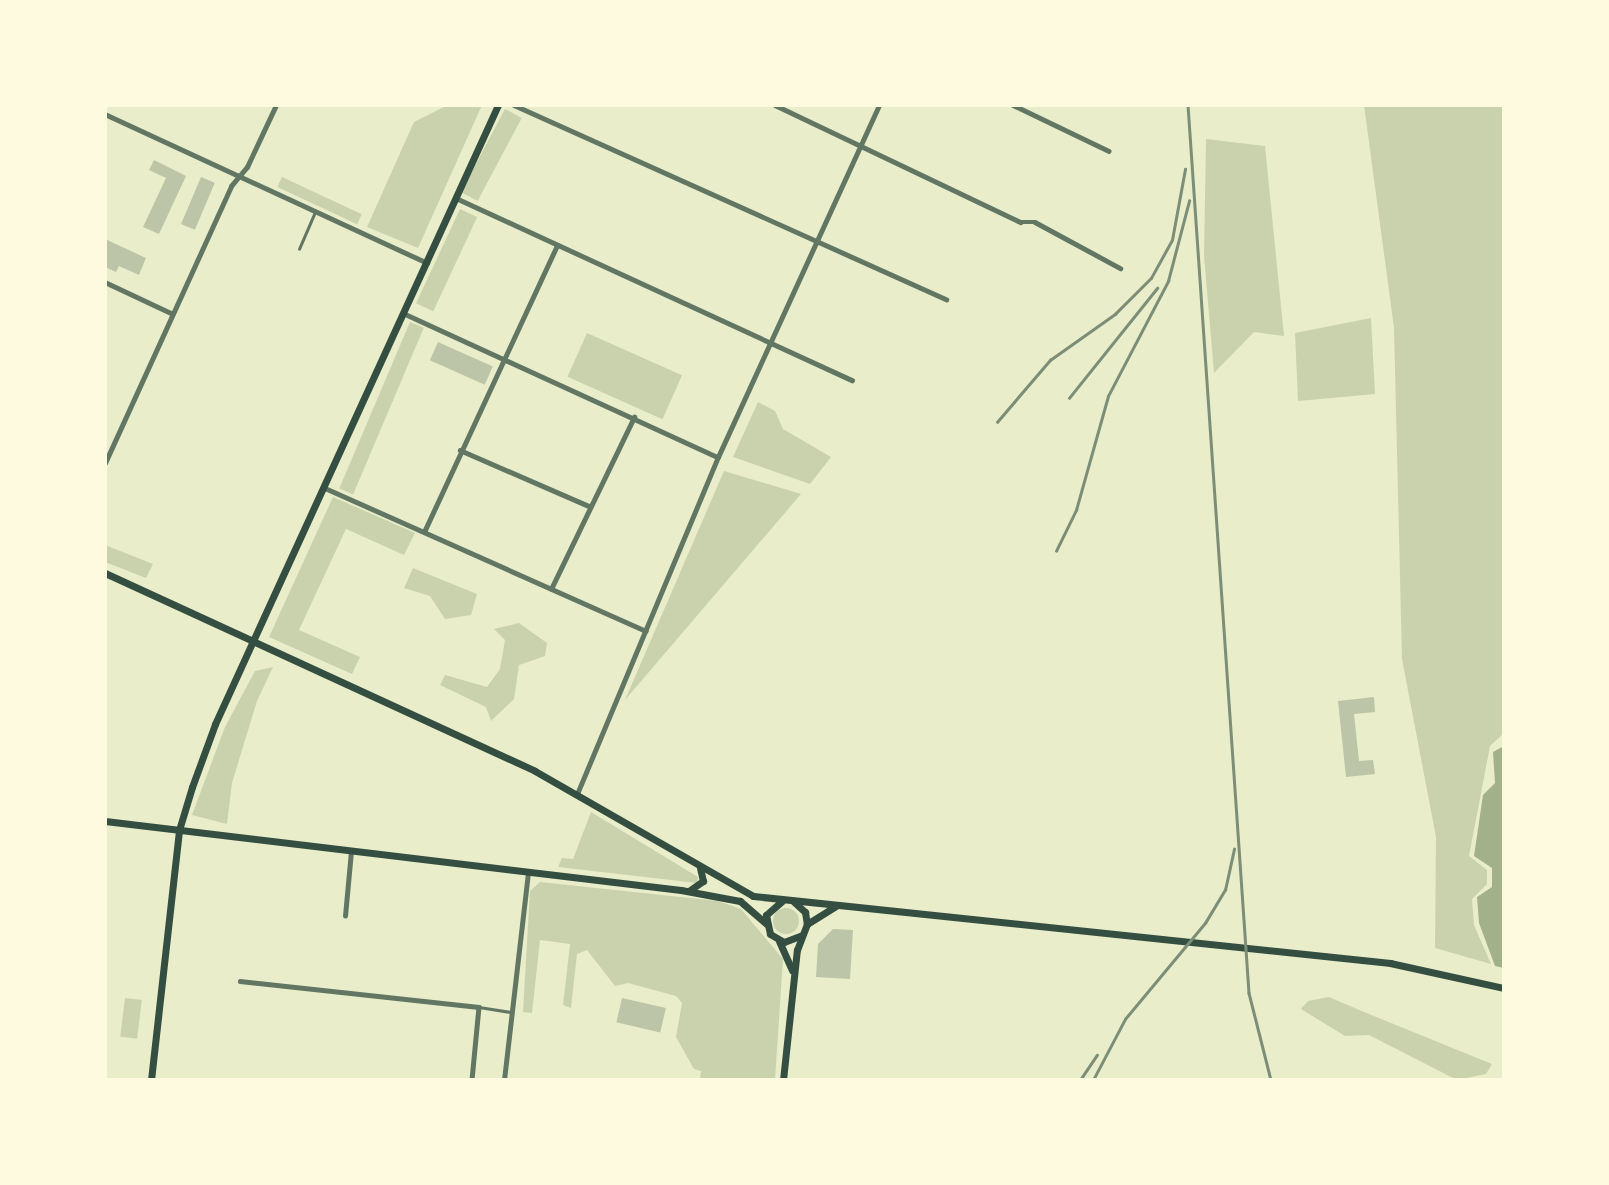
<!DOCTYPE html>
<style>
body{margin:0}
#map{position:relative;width:1609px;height:1185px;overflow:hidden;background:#e9edc9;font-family:Inter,sans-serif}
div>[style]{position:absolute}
.green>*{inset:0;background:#cad2ad;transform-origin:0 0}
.round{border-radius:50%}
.water>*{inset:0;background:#a3b18a}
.building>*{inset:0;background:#bcc5a7;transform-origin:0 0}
.service>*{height:2.5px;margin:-1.25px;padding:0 1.25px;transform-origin:1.25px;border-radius:1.25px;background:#617663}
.minor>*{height:4.5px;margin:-2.25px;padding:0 2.25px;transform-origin:2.25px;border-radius:2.25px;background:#617663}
.secondary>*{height:7px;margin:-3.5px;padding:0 3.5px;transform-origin:3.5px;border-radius:3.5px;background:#344e41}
.primary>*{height:7px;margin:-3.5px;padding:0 3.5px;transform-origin:3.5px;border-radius:3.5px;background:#344e41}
.rail>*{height:2.5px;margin:-1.25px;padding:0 1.25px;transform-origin:1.25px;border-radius:1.25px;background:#7c8e77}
span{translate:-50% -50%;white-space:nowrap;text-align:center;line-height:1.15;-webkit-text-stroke:5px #fefae0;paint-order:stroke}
.frame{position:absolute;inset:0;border:107px solid #fefae0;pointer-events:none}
</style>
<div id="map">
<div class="green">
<i style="clip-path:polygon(448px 105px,482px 105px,418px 248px,367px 227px,414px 122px)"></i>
<i style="clip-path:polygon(1364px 105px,1504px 105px,1504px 733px,1490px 746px,1469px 856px,1487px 870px,1487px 884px,1472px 899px,1474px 925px,1491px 964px,1435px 948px,1436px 837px,1402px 659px,1394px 328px)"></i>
<i style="left:505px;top:109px;width:19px;height:94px;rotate:28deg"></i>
<i style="clip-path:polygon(1206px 139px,1265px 146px,1284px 336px,1254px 332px,1214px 373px,1204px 256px)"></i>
<i style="left:282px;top:177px;width:88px;height:11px;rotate:25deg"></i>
<i style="left:460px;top:209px;width:19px;height:104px;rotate:25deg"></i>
<i style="clip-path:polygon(1371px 318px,1375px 394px,1298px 401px,1295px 333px)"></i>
<i style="left:410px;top:322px;width:15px;height:181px;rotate:23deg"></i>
<i style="left:587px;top:333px;width:104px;height:48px;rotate:24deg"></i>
<i style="clip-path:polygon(758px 402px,775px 411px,783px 429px,831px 457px,810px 484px,733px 457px)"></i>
<i style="clip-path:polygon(724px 471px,801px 494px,625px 700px)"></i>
<i style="clip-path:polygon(333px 497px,415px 533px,404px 555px,346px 529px,299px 630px,360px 657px,352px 674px,269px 637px)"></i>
<i style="clip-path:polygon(105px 545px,153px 564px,146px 578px,105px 562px)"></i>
<i style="clip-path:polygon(413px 568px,477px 594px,471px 615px,445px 619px,430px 596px,404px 588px)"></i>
<i style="clip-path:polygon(519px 623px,547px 643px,545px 656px,519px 665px,514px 699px,491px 721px,486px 707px,440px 685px,445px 675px,487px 687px,500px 669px,505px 640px,494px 629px)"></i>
<i style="clip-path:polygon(273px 667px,257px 701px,232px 783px,227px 824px,192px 815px,225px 727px,255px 671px)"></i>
<i style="clip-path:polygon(591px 812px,698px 877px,697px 883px,558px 867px,562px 858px,573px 859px)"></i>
<i style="clip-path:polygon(540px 882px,718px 901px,741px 909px,783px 959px,775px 1080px,700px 1080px,701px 1071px,694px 1069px,676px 1037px,682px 1003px,676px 996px,628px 983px,615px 986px,587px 950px,577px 954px,571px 1008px,563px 1005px,570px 944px,540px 940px,532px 1013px,523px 1012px,530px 891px)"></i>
<i class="round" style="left:773px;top:908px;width:26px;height:26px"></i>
<i style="clip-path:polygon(1329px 997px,1364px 1012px,1492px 1064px,1486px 1074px,1457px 1080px,1369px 1035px,1345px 1036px,1301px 1009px,1308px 1001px)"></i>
<i style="left:125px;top:998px;width:17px;height:39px;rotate:7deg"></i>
</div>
<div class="water">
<i style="clip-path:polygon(1504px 746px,1503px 782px,1504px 968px,1495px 966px,1479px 923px,1477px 897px,1492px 887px,1492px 868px,1474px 856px,1483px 795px,1495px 783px,1493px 752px)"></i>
</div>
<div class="building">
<i style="clip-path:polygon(154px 160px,186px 176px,159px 234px,143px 227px,166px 178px,149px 170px)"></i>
<i style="left:201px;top:177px;width:15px;height:51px;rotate:23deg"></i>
<i style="clip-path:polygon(105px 239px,146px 258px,139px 275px,119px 266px,116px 272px,107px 268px)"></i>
<i style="left:438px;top:342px;width:60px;height:20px;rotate:24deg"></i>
<i style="clip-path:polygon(1374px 697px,1375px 712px,1354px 714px,1359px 761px,1373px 760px,1375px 774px,1346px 777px,1338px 701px)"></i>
<i style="clip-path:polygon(833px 929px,853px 930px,850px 979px,816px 977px,818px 944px)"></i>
<i style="left:622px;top:998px;width:45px;height:25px;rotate:13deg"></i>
</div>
<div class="service">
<i style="left:299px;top:249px;width:40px;rotate:-66.6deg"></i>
<i style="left:479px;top:1007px;width:32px;rotate:9deg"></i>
</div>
<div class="minor">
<i style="left:514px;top:105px;width:474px;rotate:24.2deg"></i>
<i style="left:775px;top:105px;width:272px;rotate:25.5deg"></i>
<i style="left:1020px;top:222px;width:15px"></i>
<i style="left:1035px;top:222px;width:97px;rotate:28.4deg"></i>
<i style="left:1013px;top:105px;width:106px;rotate:25.6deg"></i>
<i style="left:105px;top:114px;width:355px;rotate:24.8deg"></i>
<i style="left:456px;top:198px;width:436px;rotate:24.7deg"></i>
<i style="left:105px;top:282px;width:73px;rotate:25.2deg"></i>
<i style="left:403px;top:313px;width:346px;rotate:24.6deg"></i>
<i style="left:460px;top:450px;width:141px;rotate:23.5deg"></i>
<i style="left:105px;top:463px;width:304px;rotate:-65.5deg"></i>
<i style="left:231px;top:186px;width:25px;rotate:-50deg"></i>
<i style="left:247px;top:167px;width:68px;rotate:-64.9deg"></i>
<i style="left:325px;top:488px;width:351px;rotate:24deg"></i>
<i style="left:424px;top:532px;width:315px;rotate:-65.1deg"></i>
<i style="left:551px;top:589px;width:191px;rotate:-64.2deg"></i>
<i style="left:577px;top:794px;width:365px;rotate:-67.3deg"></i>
<i style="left:718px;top:457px;width:387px;rotate:-65.4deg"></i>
<i style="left:345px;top:916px;width:65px;rotate:-84.7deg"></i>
<i style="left:240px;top:981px;width:240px;rotate:6.2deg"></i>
<i style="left:479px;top:1007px;width:73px;rotate:95.5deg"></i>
<i style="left:504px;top:1080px;width:209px;rotate:-83.4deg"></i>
</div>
<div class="secondary">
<i style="left:105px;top:573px;width:473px;rotate:24.7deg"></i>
<i style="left:535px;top:771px;width:251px;rotate:29.8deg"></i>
<i style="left:753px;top:896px;width:641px;rotate:6deg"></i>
<i style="left:1390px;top:963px;width:117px;rotate:12.4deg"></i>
<i style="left:105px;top:821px;width:580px;rotate:6.83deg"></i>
<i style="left:681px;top:890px;width:60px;rotate:10.6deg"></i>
<i style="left:740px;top:901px;width:35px;rotate:41deg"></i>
<i style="left:690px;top:890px;width:16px;rotate:-35deg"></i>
<i style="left:703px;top:881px;width:13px;rotate:-103deg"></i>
<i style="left:782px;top:901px;width:21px;rotate:139deg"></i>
<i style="left:766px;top:915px;width:19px;rotate:78deg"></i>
<i style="left:770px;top:934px;width:16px;rotate:30deg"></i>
<i style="left:784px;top:942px;width:19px;rotate:-21deg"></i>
<i style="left:794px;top:902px;width:15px;rotate:42deg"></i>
<i style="left:805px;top:912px;width:12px;rotate:81deg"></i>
<i style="left:779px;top:941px;width:32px;rotate:66deg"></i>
<i style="left:783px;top:1080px;width:131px;rotate:-83.9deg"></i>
<i style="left:797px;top:950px;width:28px;rotate:-69deg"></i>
<i style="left:807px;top:924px;width:34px;rotate:-32deg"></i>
</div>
<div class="primary">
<i style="left:151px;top:1080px;width:252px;rotate:-83.6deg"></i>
<i style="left:179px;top:830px;width:45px;rotate:-73.2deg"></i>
<i style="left:192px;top:787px;width:67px;rotate:-69.9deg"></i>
<i style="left:215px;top:724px;width:681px;rotate:-65.43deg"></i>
</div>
<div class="rail">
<i style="left:1188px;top:105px;width:890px;rotate:86.07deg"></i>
<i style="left:1249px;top:993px;width:90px;rotate:75.8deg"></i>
<i style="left:1069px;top:398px;width:141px;rotate:-51.3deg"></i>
<i style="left:997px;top:422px;width:82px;rotate:-49.5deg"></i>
<i style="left:1050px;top:360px;width:80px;rotate:-35.3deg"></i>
<i style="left:1115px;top:314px;width:51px;rotate:-45deg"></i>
<i style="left:1151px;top:278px;width:43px;rotate:-61.1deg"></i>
<i style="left:1172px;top:240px;width:72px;rotate:-79.6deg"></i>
<i style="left:1056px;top:551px;width:46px;rotate:-64deg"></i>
<i style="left:1076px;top:510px;width:118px;rotate:-74.3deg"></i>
<i style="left:1108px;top:396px;width:130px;rotate:-62.4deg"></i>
<i style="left:1168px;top:281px;width:83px;rotate:-75.3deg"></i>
<i style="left:1080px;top:1080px;width:30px;rotate:-56deg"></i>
<i style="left:1093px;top:1080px;width:69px;rotate:-62.3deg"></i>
<i style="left:1125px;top:1019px;width:125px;rotate:-50.2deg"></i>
<i style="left:1205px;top:923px;width:39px;rotate:-59deg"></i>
<i style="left:1225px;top:890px;width:42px;rotate:-77.6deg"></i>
</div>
<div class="frame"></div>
</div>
